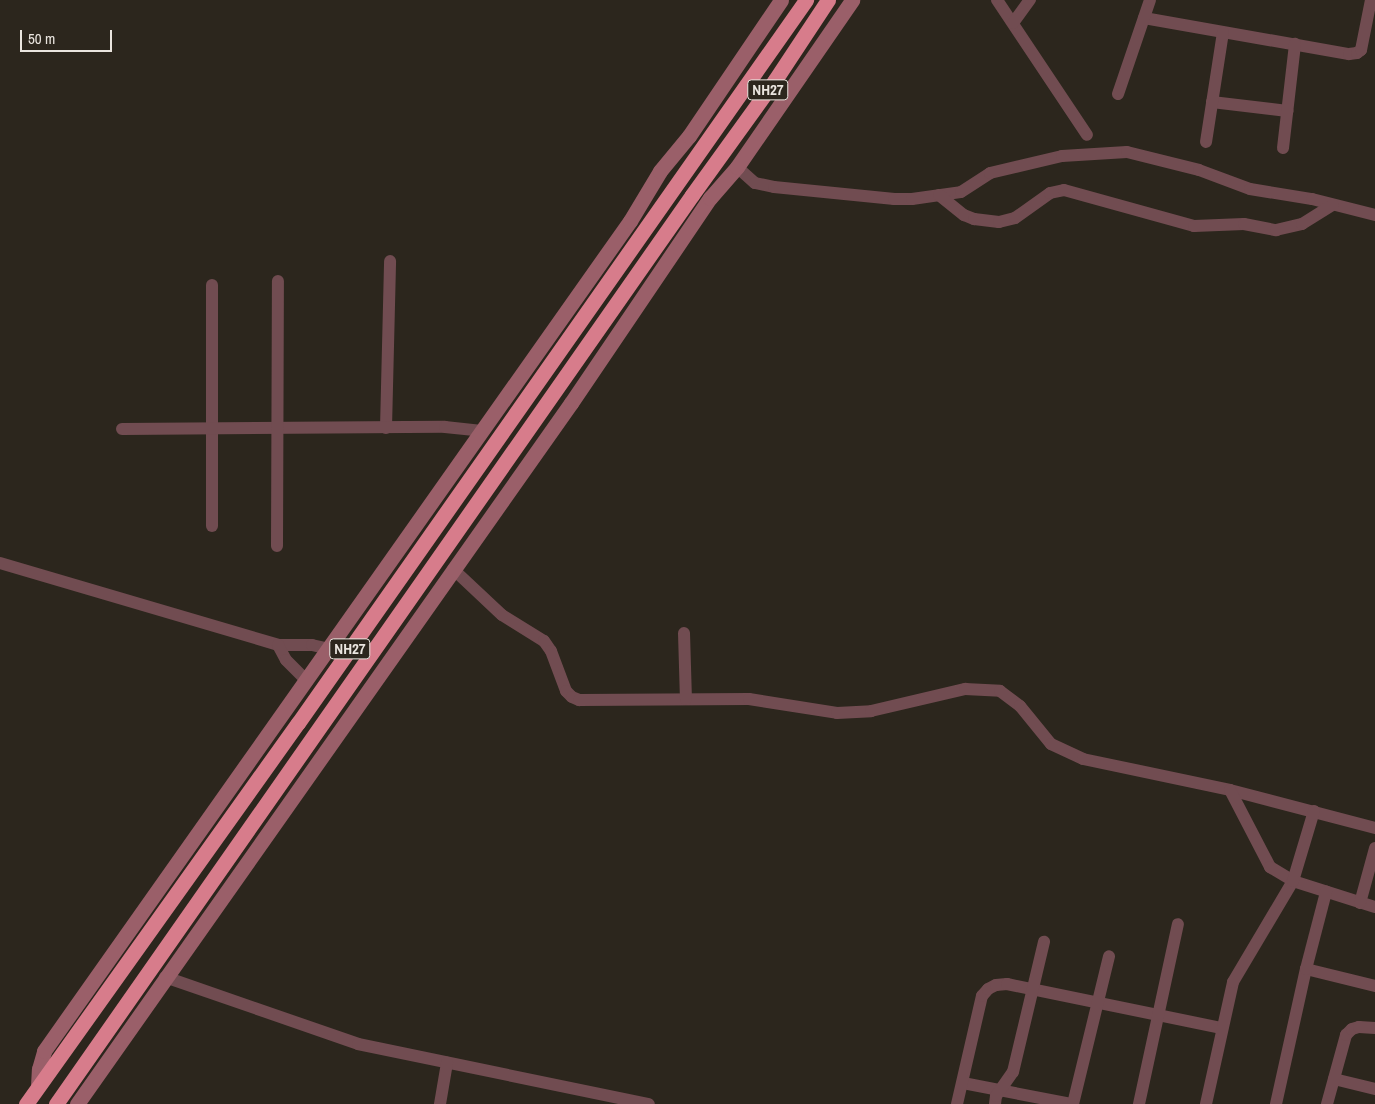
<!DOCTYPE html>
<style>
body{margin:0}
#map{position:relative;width:1375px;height:1104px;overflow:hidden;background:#2c261d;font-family:"Archivo Narrow",sans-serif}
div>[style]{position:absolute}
.street>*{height:12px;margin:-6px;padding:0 6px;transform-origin:6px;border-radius:6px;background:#714c51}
.secondary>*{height:15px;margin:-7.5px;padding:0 7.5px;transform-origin:7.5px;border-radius:7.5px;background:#9a5f69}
.highway>*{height:15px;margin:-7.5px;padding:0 7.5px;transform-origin:7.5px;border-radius:7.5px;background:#d77c8b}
span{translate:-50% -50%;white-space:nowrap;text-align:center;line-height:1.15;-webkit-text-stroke:5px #2c261d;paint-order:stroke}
.shield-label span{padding:1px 4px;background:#2c261d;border:1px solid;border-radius:4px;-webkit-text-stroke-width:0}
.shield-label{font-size:15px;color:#eae5df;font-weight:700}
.scale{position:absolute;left:20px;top:30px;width:92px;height:22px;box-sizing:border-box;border:2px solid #eae5df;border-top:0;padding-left:6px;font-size:15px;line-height:18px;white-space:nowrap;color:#eae5df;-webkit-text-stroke:4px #2c261d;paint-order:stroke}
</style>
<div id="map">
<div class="street">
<i style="left:997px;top:0;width:162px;rotate:56.3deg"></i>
<i style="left:1144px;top:18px;width:208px;rotate:10deg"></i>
<i style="left:1349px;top:54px;width:8px;rotate:-7deg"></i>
<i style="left:1357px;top:53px;width:5px;rotate:-37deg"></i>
<i style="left:1361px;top:50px;width:51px;rotate:-78.7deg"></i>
<i style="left:1013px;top:23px;width:29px;rotate:-54deg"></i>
<i style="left:1118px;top:94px;width:99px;rotate:-71.2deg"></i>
<i style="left:1212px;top:102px;width:76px;rotate:6.8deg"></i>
<i style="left:1206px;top:142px;width:111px;rotate:-81.2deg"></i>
<i style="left:1283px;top:148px;width:105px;rotate:-83.4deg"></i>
<i style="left:737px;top:167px;width:24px;rotate:42deg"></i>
<i style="left:755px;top:183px;width:19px;rotate:12deg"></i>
<i style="left:774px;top:187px;width:121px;rotate:5.7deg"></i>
<i style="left:894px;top:199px;width:18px"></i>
<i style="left:912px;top:199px;width:49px;rotate:-8.1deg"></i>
<i style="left:961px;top:192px;width:35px;rotate:-33deg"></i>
<i style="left:990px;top:173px;width:74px;rotate:-13.3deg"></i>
<i style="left:1062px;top:156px;width:65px;rotate:-3.5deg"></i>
<i style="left:1127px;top:152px;width:74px;rotate:14deg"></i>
<i style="left:1199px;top:170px;width:54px;rotate:20.4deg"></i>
<i style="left:1250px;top:189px;width:63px;rotate:9.2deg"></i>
<i style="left:1312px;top:199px;width:65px;rotate:14.3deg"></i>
<i style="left:939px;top:195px;width:32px;rotate:39deg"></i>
<i style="left:964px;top:215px;width:11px;rotate:22deg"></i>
<i style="left:974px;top:219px;width:25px;rotate:7deg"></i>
<i style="left:999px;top:222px;width:16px;rotate:-14deg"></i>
<i style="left:1015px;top:218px;width:43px;rotate:-35.5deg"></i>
<i style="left:1050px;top:193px;width:14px;rotate:-12deg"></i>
<i style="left:1064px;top:190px;width:135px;rotate:15.5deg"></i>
<i style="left:1194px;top:226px;width:50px;rotate:-2.3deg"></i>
<i style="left:1244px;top:224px;width:33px;rotate:11deg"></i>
<i style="left:1276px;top:230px;width:27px;rotate:-13deg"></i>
<i style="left:1302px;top:224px;width:36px;rotate:-32deg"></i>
<i style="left:212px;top:285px;width:241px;rotate:90deg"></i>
<i style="left:386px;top:428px;width:167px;rotate:-88.6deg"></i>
<i style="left:122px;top:429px;width:323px;rotate:-0.4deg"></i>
<i style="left:445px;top:427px;width:37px;rotate:6deg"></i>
<i style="left:277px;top:546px;width:265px;rotate:-89.8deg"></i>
<i style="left:0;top:563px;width:290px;rotate:16.4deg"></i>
<i style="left:278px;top:645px;width:34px"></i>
<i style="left:312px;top:645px;width:17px;rotate:13deg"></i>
<i style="left:453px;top:569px;width:67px;rotate:43.2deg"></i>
<i style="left:502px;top:615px;width:49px;rotate:31.8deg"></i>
<i style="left:544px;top:641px;width:12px;rotate:55deg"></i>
<i style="left:551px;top:651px;width:43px;rotate:69.4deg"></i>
<i style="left:566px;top:691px;width:8px;rotate:45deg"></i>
<i style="left:572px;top:697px;width:8px;rotate:23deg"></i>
<i style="left:579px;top:700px;width:170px;rotate:-0.3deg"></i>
<i style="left:749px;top:699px;width:89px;rotate:9deg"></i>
<i style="left:837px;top:713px;width:34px;rotate:-3deg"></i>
<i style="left:871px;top:711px;width:97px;rotate:-13.2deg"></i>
<i style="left:965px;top:689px;width:35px;rotate:3deg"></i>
<i style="left:1000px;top:691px;width:25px;rotate:37deg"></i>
<i style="left:1020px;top:706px;width:49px;rotate:50.8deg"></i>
<i style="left:1051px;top:744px;width:35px;rotate:25deg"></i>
<i style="left:1083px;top:759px;width:150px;rotate:11.9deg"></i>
<i style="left:1230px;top:790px;width:150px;rotate:14.7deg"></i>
<i style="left:684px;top:633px;width:66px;rotate:88.3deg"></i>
<i style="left:278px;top:645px;width:17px;rotate:62deg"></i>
<i style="left:286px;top:660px;width:30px;rotate:45deg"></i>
<i style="left:1230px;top:790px;width:87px;rotate:62.5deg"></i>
<i style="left:1270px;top:867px;width:27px;rotate:31deg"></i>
<i style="left:1293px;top:881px;width:86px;rotate:17.6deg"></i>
<i style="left:1360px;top:903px;width:57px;rotate:-74.7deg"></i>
<i style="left:1306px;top:969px;width:71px;rotate:13.8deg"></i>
<i style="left:165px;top:977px;width:204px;rotate:19.1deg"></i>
<i style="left:358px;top:1044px;width:297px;rotate:11.7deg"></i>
<i style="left:1334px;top:1079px;width:42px;rotate:13.7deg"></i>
<i style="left:963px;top:1083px;width:110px;rotate:11deg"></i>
<i style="left:440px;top:1104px;width:42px;rotate:-80.3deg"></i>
<i style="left:957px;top:1104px;width:111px;rotate:-77deg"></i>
<i style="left:982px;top:996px;width:9px;rotate:-49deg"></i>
<i style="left:988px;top:989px;width:9px;rotate:-27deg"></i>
<i style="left:996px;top:985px;width:11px;rotate:-5deg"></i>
<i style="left:1007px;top:984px;width:218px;rotate:11.6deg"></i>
<i style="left:995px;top:1104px;width:8px;rotate:-83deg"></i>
<i style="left:996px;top:1096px;width:29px;rotate:-55deg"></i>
<i style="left:1013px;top:1072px;width:134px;rotate:-76.6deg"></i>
<i style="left:1073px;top:1104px;width:152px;rotate:-76.3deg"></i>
<i style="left:1139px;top:1104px;width:184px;rotate:-77.8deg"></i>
<i style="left:1206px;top:1104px;width:125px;rotate:-77.5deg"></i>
<i style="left:1233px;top:982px;width:117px;rotate:-59.3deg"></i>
<i style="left:1293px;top:881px;width:73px;rotate:-73.3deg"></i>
<i style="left:1276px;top:1104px;width:138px;rotate:-77.5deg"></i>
<i style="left:1306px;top:969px;width:80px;rotate:-75.4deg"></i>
<i style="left:1327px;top:1104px;width:72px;rotate:-74.6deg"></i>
<i style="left:1346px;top:1035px;width:8px;rotate:-45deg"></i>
<i style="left:1352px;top:1029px;width:7px;rotate:-16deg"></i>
<i style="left:1359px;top:1027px;width:16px;rotate:4deg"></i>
</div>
<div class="secondary">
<i style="left:38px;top:1086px;width:17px;rotate:-87deg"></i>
<i style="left:39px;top:1069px;width:19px;rotate:-74deg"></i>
<i style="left:44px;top:1051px;width:1016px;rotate:-54.78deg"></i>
<i style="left:630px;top:221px;width:58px;rotate:-59deg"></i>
<i style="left:660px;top:171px;width:45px;rotate:-50.4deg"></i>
<i style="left:689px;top:136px;width:164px;rotate:-55.9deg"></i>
<i style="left:77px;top:1104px;width:858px;rotate:-54.83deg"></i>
<i style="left:571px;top:403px;width:248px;rotate:-55.9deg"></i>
<i style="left:710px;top:198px;width:41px;rotate:-48.9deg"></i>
<i style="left:737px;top:167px;width:203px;rotate:-55.4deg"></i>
</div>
<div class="highway">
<i style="left:26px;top:1104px;width:468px;rotate:-54.5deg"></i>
<i style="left:298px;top:723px;width:884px;rotate:-54.91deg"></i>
<i style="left:56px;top:1104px;width:1109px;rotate:-55.02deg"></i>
<i style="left:692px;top:195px;width:142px;rotate:-54.2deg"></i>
<i style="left:775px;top:80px;width:96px;rotate:-56.5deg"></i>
</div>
<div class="shield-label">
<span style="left:768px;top:90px">NH27</span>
<span style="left:350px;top:649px">NH27</span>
</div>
<div class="scale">50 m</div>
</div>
